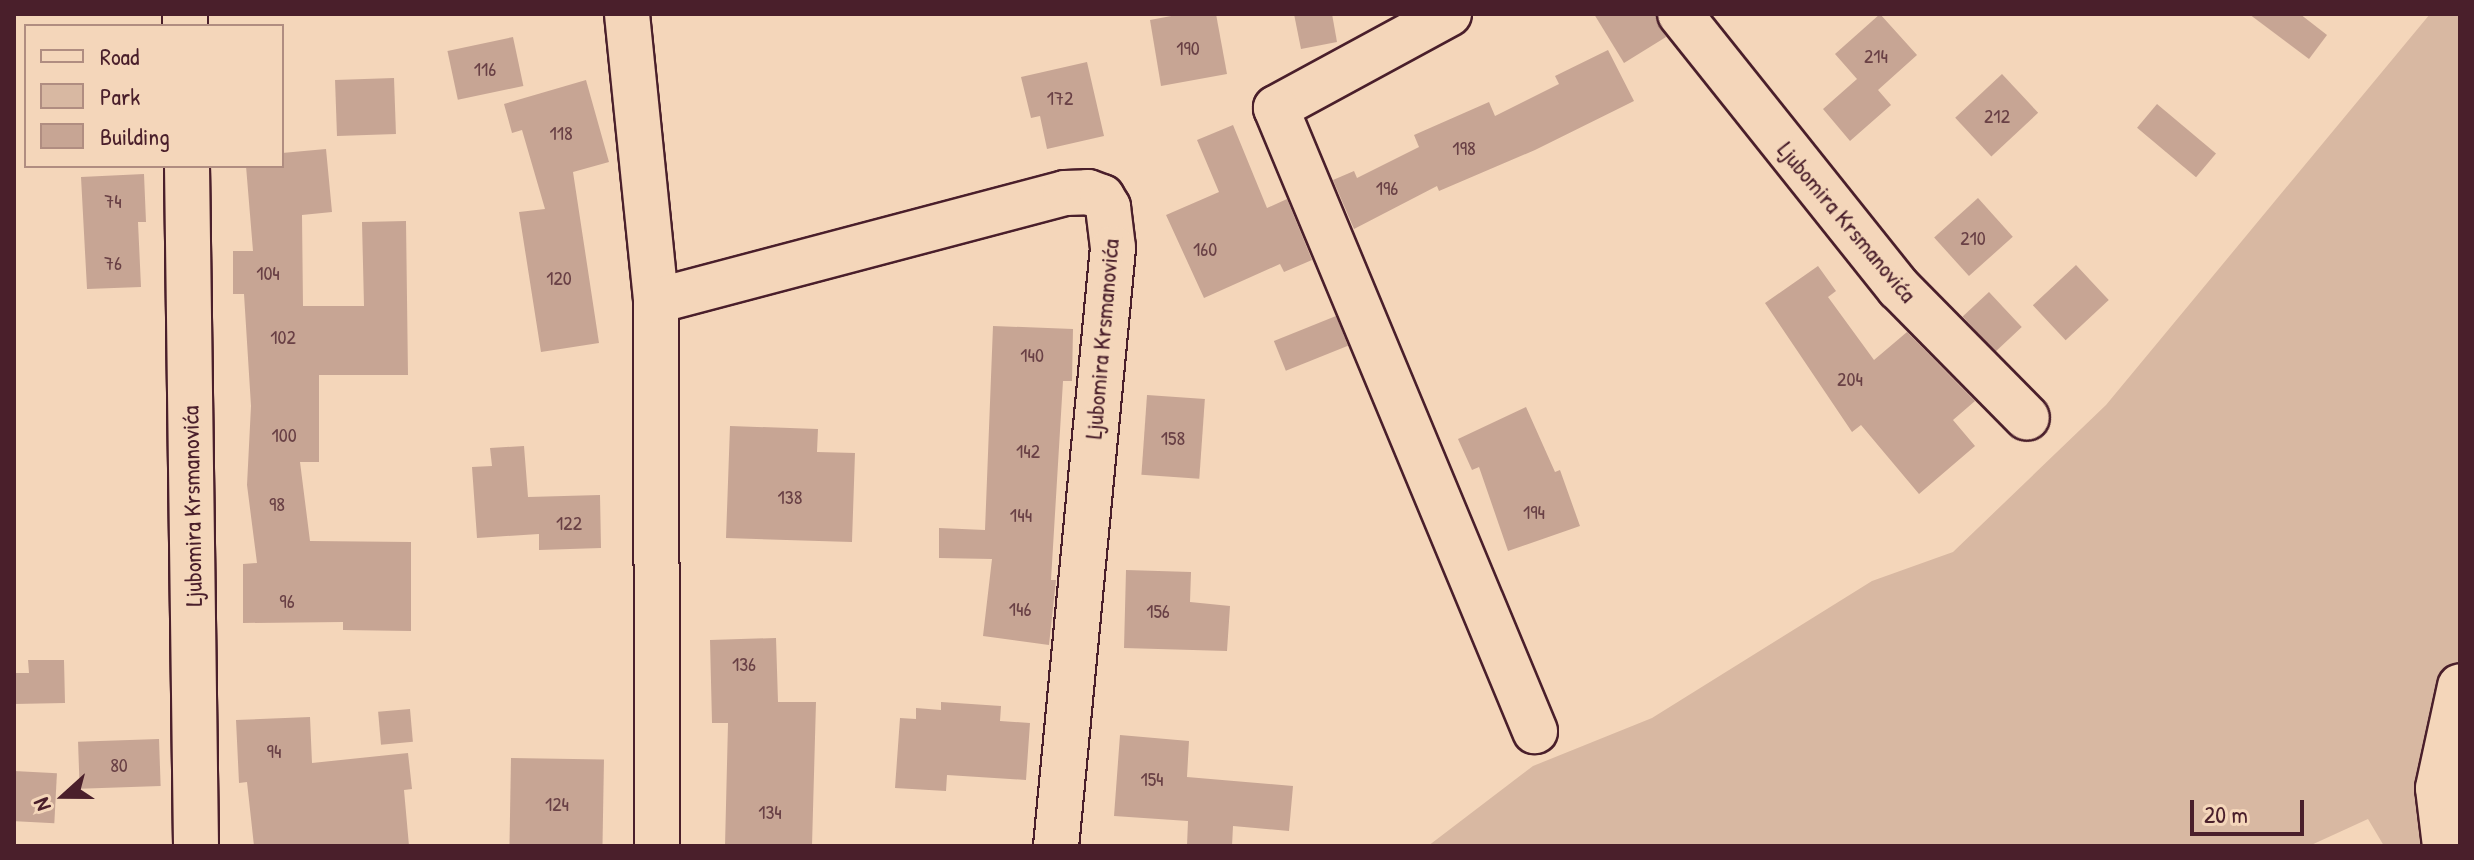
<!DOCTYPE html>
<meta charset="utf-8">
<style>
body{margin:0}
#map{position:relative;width:2474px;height:860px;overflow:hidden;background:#f4d6ba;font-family:"Patrick Hand",sans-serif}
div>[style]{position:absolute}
.green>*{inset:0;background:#d8b8a2}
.building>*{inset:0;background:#c7a594;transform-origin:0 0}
.roads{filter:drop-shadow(2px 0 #4a1f2b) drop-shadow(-2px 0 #4a1f2b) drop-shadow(0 2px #4a1f2b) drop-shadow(0 -2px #4a1f2b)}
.street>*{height:44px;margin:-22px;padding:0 22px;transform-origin:22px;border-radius:22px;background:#f4d6ba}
span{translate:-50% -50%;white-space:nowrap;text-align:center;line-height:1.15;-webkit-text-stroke:7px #f4d6ba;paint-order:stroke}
.number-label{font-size:20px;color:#694045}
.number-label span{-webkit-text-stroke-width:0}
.street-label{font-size:24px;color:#4a1f2b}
.frame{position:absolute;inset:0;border:16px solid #4a1f2b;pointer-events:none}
.legend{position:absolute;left:24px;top:24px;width:260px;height:144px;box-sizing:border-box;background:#f4d6ba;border:2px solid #b08d81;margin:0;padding:10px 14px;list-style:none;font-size:24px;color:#4a1f2b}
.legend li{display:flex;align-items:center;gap:16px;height:40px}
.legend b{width:40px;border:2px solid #b08d81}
.north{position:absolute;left:24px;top:756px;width:80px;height:80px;-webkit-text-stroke:6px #f4d6ba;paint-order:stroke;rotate:249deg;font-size:22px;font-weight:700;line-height:32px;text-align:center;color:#4a1f2b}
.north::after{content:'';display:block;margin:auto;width:28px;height:36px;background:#4a1f2b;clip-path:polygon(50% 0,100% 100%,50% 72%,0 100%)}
.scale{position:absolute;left:2190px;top:800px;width:114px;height:36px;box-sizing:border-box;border:4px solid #4a1f2b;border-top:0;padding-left:10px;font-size:24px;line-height:28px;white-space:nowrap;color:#4a1f2b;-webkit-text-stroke:6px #f4d6ba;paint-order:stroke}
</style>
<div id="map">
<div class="green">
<i style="clip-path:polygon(2430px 14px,2460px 14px,2460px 846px,2384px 846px,2368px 819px,2309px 846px,1428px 846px,1533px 766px,1652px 718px,1872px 581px,1953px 552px,2106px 405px)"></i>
</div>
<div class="building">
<i style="clip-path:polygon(1182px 14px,1216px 14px,1227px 74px,1161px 86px,1150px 20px)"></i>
<i style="clip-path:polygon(1294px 14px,1332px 14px,1337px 42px,1301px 49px)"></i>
<i style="clip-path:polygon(1594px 14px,1656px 14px,1666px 37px,1624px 63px)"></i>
<i style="clip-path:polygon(1880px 14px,1917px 55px,1878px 90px,1891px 105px,1850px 141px,1823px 109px,1857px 79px,1835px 54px)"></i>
<i style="clip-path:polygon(2249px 14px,2300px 14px,2327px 35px,2309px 59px)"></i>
<i style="left:513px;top:37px;width:50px;height:67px;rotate:78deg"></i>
<i style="clip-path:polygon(1608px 50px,1634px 101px,1535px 150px,1439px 191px,1437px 186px,1354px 229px,1333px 180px,1354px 171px,1357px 178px,1419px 147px,1414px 135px,1489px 102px,1495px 116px,1559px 84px,1555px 76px)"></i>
<i style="clip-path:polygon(1087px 62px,1104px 136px,1047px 149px,1040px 116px,1031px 118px,1021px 77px)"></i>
<i style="left:2002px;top:74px;width:53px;height:64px;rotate:47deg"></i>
<i style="left:394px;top:78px;width:56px;height:59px;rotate:88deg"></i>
<i style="clip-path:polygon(586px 80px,609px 162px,573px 172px,599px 343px,541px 352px,519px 212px,545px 209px,522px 130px,512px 133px,504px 104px)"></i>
<i style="left:2157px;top:104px;width:77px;height:31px;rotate:40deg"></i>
<i style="clip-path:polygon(1233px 125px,1267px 208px,1287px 199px,1312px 260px,1284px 272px,1280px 264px,1204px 298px,1166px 215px,1219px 192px,1197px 140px)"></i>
<i style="clip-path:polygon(326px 149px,332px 212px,302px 215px,303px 306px,364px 306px,362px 222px,406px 221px,408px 375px,319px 375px,319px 462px,300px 462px,310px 541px,411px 542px,411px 631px,343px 630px,343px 622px,243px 623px,243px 564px,257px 563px,247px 485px,251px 406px,244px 294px,233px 294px,233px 251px,253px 251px,246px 166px,282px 166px,282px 153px)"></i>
<i style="clip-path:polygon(144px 174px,146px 222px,138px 222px,141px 287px,87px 289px,81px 177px)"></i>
<i style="left:1978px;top:198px;width:52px;height:59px;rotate:48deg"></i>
<i style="left:2076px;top:265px;width:48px;height:59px;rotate:47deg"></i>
<i style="clip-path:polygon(1818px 266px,1836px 291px,1828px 297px,1874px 360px,1907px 332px,1975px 401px,1953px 420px,1975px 446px,1919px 494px,1861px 425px,1852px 432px,1765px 303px)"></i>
<i style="left:1989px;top:292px;width:48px;height:36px;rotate:47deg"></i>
<i style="left:1336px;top:316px;width:32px;height:67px;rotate:68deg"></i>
<i style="clip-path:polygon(993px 326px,1073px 329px,1072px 381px,1063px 381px,1051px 580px,1056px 580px,1049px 645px,983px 636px,992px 559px,939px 558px,939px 528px,985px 530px)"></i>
<i style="left:1147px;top:395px;width:58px;height:80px;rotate:4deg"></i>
<i style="clip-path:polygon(1526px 407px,1555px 472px,1560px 470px,1580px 526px,1508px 551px,1479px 467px,1472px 470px,1458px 439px)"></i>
<i style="clip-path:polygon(730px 426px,818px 429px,817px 452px,855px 453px,852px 542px,726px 538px)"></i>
<i style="clip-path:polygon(524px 446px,528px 497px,600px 495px,601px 548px,539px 550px,539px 534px,477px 538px,472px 467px,492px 466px,490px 448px)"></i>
<i style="clip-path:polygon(1126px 570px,1191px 572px,1190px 602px,1230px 606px,1227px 651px,1124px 648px)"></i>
<i style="clip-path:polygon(776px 638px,778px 702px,816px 702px,812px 846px,725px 846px,728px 723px,712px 723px,710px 640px)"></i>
<i style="clip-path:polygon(28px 660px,64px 660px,65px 703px,14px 704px,14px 673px,29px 673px)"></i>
<i style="clip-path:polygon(941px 702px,1001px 706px,1000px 721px,1030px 723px,1026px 780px,947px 775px,946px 791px,895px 788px,900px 718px,916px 719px,916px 708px,941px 710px)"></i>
<i style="left:410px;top:709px;width:33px;height:32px;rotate:85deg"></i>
<i style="clip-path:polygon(310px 717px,312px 763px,408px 753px,412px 789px,404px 790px,409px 846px,254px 846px,247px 782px,239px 783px,236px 720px)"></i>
<i style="clip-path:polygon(1120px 735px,1189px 741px,1187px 777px,1293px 786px,1289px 831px,1233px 826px,1232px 846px,1187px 846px,1188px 821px,1114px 816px)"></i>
<i style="left:159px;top:739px;width:47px;height:81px;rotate:88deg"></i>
<i style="left:511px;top:758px;width:93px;height:88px;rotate:1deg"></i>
<i style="left:14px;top:771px;width:43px;height:50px;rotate:3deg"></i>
</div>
<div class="roads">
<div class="street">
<i style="left:185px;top:14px;width:12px;rotate:90deg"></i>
<i style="left:627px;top:14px;width:288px;rotate:84.2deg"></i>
<i style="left:656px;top:301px;width:545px;rotate:89.89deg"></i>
<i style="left:1449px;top:14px;width:197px;rotate:151.5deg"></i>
<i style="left:1276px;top:108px;width:675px;rotate:67.43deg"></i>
<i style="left:1680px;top:14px;width:351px;rotate:51.4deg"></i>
<i style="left:1899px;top:288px;width:182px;rotate:45.4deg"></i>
<i style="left:187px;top:166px;width:680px;rotate:89.24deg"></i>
<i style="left:656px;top:301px;width:423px;rotate:-14.8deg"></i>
<i style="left:1065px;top:193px;width:23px;rotate:-2deg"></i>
<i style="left:1088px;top:192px;width:15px;rotate:20deg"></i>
<i style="left:1102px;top:197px;width:12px;rotate:59deg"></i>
<i style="left:1108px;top:207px;width:41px;rotate:83deg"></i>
<i style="left:1113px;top:248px;width:601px;rotate:95.44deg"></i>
<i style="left:2445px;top:846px;width:58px;rotate:-96.9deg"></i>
<i style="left:2438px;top:788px;width:104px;rotate:-77.8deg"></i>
</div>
</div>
<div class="number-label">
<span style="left:1188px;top:47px">190</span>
<span style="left:1876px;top:55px">214</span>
<span style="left:485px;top:68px">116</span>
<span style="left:1060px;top:97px">172</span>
<span style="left:1997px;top:115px">212</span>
<span style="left:561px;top:132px">118</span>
<span style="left:1464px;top:147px">198</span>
<span style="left:1387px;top:187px">196</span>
<span style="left:113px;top:200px">74</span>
<span style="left:1973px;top:237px">210</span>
<span style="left:1205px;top:248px">160</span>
<span style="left:113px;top:262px">76</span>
<span style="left:268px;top:272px">104</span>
<span style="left:559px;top:277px">120</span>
<span style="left:283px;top:336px">102</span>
<span style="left:1032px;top:354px">140</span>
<span style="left:1850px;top:378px">204</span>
<span style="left:284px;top:434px">100</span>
<span style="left:1173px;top:437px">158</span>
<span style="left:1028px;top:450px">142</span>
<span style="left:790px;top:496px">138</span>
<span style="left:277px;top:503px">98</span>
<span style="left:1534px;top:511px">194</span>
<span style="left:1021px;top:514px">144</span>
<span style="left:569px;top:522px">122</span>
<span style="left:287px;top:600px">96</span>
<span style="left:1020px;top:608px">146</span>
<span style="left:1158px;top:610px">156</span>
<span style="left:744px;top:663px">136</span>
<span style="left:274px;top:750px">94</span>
<span style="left:119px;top:764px">80</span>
<span style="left:1152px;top:778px">154</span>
<span style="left:557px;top:803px">124</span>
<span style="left:770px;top:811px">134</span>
</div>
<div class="street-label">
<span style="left:1847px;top:222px;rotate:50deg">Ljubomira Krsmanovića</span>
<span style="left:1102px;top:339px;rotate:-85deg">Ljubomira Krsmanovića</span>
<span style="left:192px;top:506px;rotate:-91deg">Ljubomira Krsmanovića</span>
</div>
<div class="frame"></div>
<ul class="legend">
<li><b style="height:10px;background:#f4d6ba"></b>Road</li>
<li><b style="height:22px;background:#d8b8a2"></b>Park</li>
<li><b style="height:22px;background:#c7a594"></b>Building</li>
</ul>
<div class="north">N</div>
<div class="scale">20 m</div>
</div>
